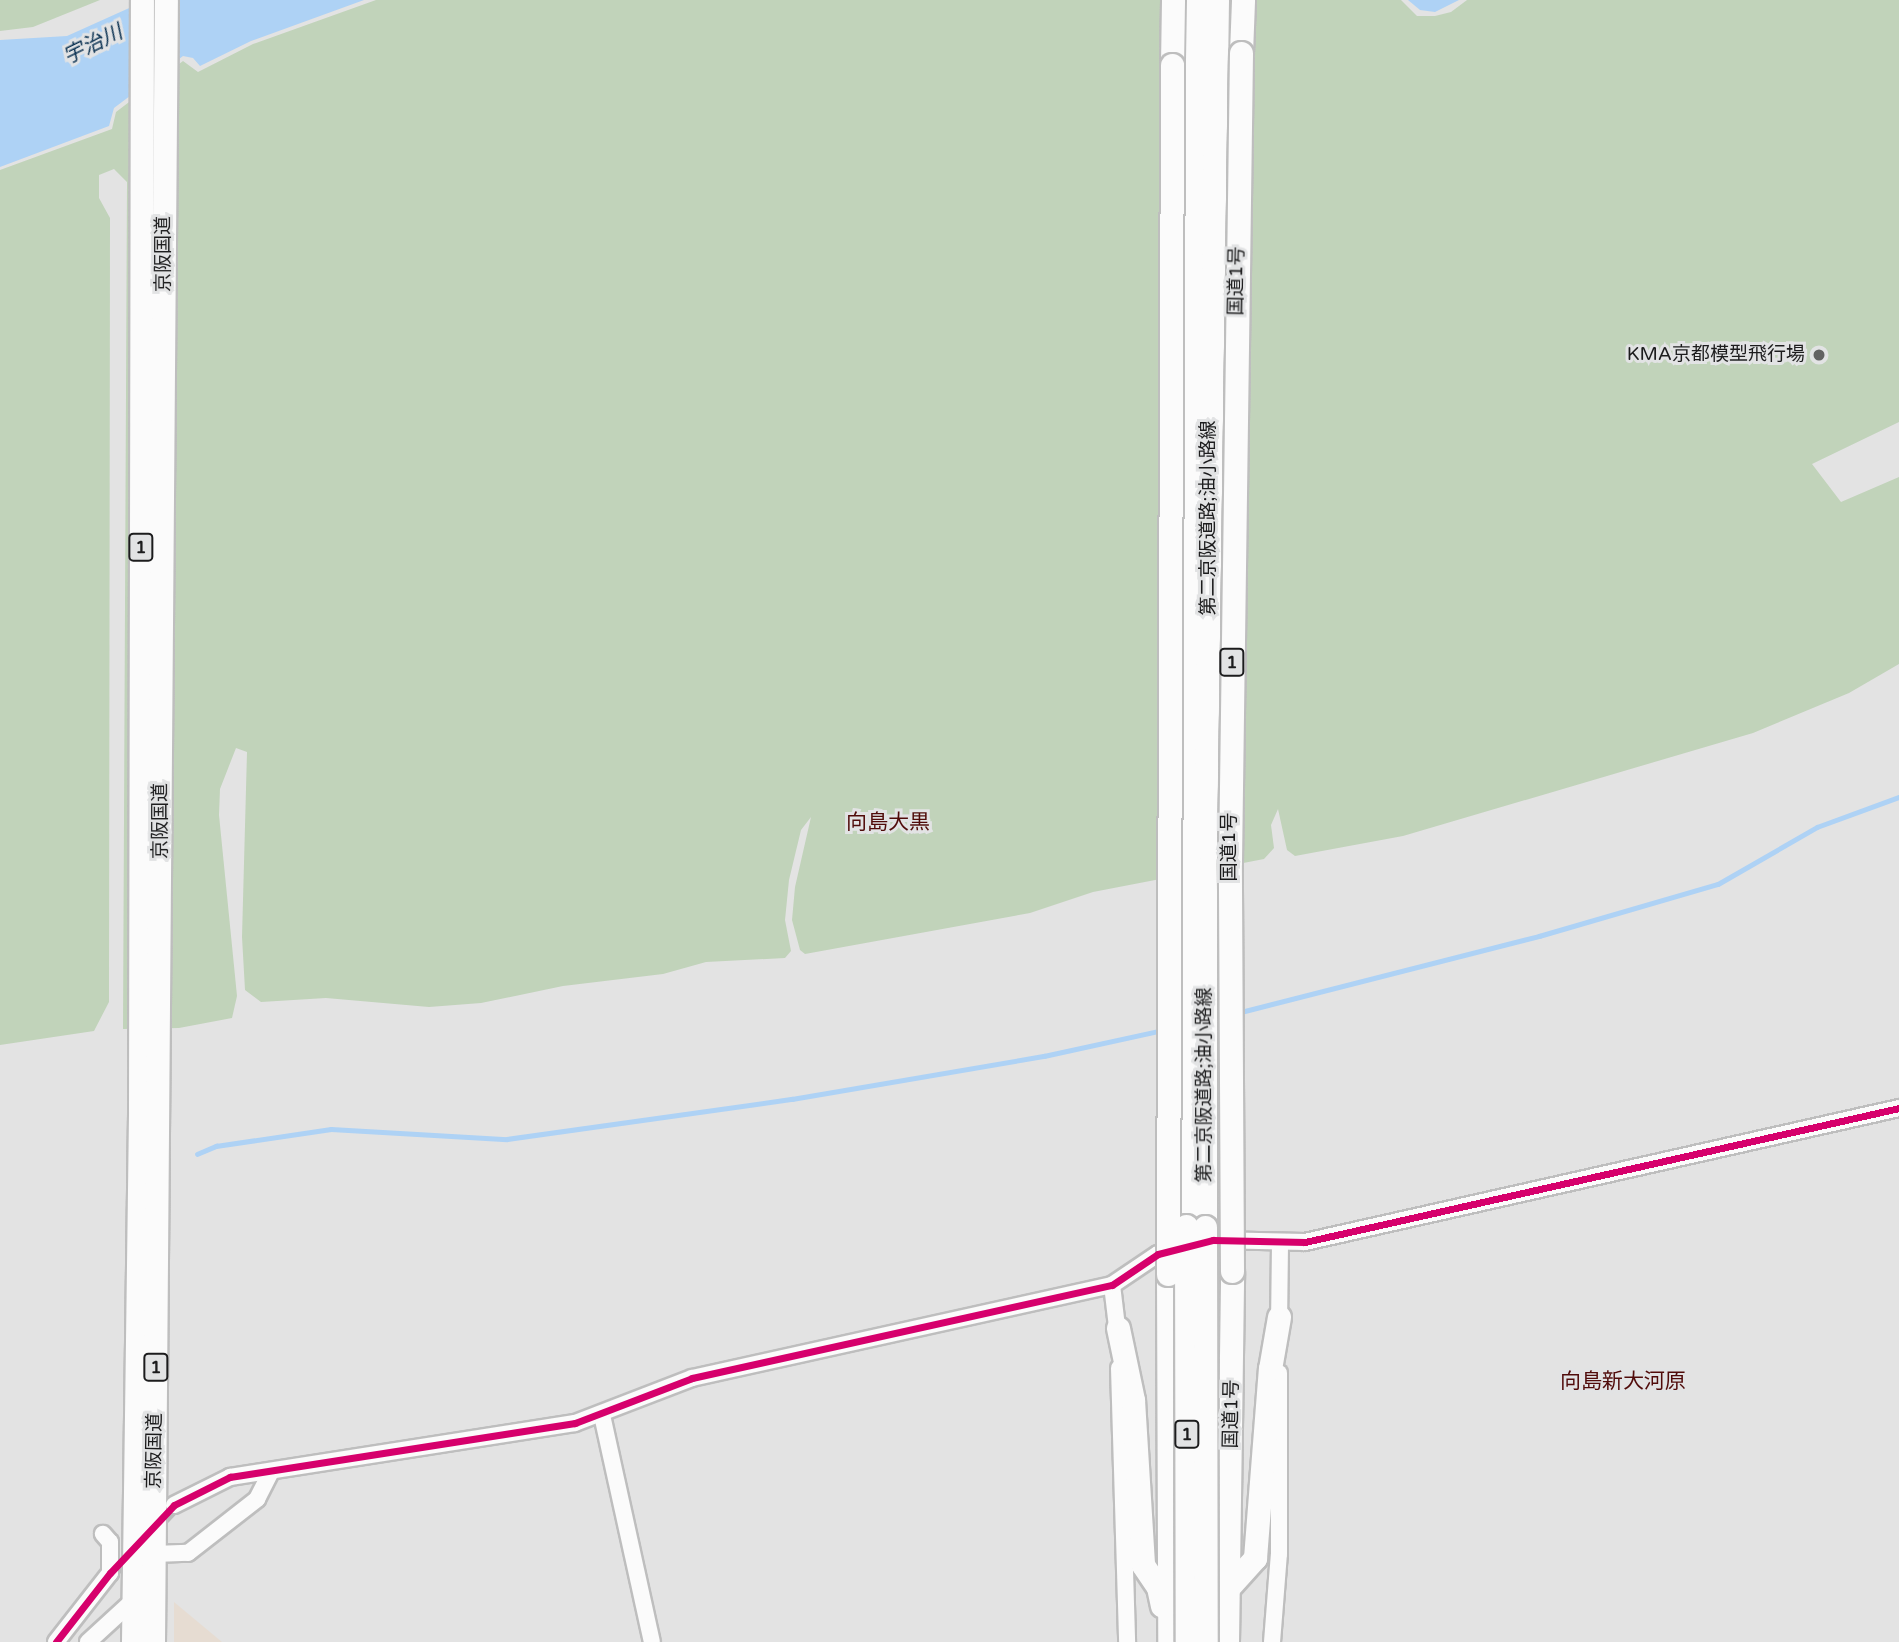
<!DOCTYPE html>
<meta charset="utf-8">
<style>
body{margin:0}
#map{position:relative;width:1899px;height:1642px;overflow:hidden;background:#e3e3e3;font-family:"Varela Round","Noto Sans JP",sans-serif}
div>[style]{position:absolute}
.industrial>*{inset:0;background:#e6dcd2}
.green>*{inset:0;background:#c1d3ba}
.water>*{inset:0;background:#aed2f5}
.stream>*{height:4.5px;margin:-2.25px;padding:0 2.25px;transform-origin:2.25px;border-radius:2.25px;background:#aed2f5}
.minor-tunnel>*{height:16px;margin-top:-8px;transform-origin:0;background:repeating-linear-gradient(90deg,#bbb 0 16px,transparent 0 24px)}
.roads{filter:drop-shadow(2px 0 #bebebe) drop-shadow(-2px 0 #bebebe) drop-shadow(0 2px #bebebe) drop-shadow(0 -2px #bebebe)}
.minor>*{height:16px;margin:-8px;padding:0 8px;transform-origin:8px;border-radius:8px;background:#fbfbfb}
.highway>*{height:23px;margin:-11.5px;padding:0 11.5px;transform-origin:11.5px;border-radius:11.5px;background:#fbfbfb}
.bridges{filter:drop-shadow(2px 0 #bebebe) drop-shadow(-2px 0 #bebebe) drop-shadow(0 2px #bebebe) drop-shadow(0 -2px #bebebe)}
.highway-bridge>*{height:23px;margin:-11.5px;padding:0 11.5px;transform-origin:11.5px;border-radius:11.5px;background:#fbfbfb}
.cycleway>*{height:7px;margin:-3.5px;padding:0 3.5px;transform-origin:3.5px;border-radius:3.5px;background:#d6006c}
.dots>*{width:19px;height:19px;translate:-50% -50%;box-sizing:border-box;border:4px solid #e2e3e4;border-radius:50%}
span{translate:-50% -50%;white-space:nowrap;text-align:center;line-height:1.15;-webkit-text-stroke:6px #e2e3e4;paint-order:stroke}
.shield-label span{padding:2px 5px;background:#e2e3e4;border:2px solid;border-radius:5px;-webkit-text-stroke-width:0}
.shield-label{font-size:18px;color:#1c1c1d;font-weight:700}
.street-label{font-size:19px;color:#1c1c1d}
.poi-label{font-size:19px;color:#1c1c1d}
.right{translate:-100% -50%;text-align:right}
.water-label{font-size:21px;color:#0c3252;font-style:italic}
.neighbourhood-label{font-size:21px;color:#500b0a}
</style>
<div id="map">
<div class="industrial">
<i style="clip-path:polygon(174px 1602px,222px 1642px,174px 1642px)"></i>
</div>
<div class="green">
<i style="clip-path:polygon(0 0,100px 0,33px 27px,0 31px)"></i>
<i style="clip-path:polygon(376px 0,1401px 0,1417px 16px,1435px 16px,1451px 12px,1467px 0,1899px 0,1899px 422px,1812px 464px,1841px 502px,1899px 477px,1899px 664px,1849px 693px,1753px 733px,1403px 836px,1295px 856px,1287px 850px,1278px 809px,1271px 825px,1274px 848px,1264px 859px,1093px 892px,1030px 913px,805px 954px,800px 950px,792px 920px,795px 887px,811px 817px,801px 830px,789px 880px,785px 920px,791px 951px,785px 958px,706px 962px,663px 974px,563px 986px,481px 1003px,429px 1007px,326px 998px,261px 1002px,245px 990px,242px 937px,247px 752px,236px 748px,220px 789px,219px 815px,237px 996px,232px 1018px,179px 1028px,123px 1029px,127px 182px,114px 169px,99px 175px,99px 198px,110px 218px,109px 1002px,94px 1031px,0 1045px,0 170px,112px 129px,116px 112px,183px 61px,198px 72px,253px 44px)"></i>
</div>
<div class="water">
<i style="clip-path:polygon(147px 0,364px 0,251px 41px,200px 66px,193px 58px,183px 56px,114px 108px,109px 126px,0 167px,0 40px,67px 36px)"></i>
<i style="clip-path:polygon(1408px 0,1459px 0,1435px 12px,1420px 10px)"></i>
</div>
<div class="stream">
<i style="left:1237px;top:1013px;width:312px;rotate:-14.3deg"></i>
<i style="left:1539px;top:936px;width:186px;rotate:-16.2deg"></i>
<i style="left:1718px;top:884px;width:114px;rotate:-29.9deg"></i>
<i style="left:1817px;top:827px;width:87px;rotate:-20.1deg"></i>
<i style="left:197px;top:1154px;width:21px;rotate:-23deg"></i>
<i style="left:216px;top:1146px;width:116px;rotate:-8.4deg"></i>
<i style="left:331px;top:1129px;width:176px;rotate:3.3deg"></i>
<i style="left:507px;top:1139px;width:288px;rotate:-8deg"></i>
<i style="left:792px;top:1099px;width:256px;rotate:-9.7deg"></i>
<i style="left:1044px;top:1056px;width:122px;rotate:-12.3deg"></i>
</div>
<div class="minor-tunnel">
<i style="left:110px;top:1573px;width:93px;rotate:-46.7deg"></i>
</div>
<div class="roads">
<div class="minor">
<i style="left:1196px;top:1245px;width:18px;rotate:-16deg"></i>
<i style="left:1213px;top:1240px;width:92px;rotate:1.2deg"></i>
<i style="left:1305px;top:1242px;width:609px;rotate:-12.71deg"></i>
<i style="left:1112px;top:1285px;width:50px;rotate:83.2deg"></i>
<i style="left:1279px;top:1326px;width:82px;rotate:-89.3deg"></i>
<i style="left:1119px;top:1368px;width:274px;rotate:88.3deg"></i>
<i style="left:602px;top:1415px;width:232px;rotate:77.6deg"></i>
<i style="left:174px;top:1505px;width:63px;rotate:-26.6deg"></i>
<i style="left:230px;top:1477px;width:349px;rotate:-8.9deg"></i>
<i style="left:575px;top:1423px;width:125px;rotate:-21deg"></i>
<i style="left:692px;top:1378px;width:430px;rotate:-12.5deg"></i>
<i style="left:1112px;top:1285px;width:55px;rotate:-34deg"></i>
<i style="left:1158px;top:1254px;width:16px;rotate:-14deg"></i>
<i style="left:154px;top:1554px;width:34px;rotate:-2deg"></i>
<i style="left:188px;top:1553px;width:88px;rotate:-38deg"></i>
<i style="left:257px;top:1499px;width:30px;rotate:-63deg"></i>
<i style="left:56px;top:1642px;width:88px;rotate:-52deg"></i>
<i style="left:110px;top:1573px;width:31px;rotate:-90deg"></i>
<i style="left:110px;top:1542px;width:11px;rotate:-131deg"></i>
<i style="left:88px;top:1642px;width:64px;rotate:-42.5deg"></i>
<i style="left:1272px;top:1642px;width:88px;rotate:-85.5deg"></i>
<i style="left:1279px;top:1554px;width:181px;rotate:-90deg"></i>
</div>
<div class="highway">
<i style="left:1241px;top:53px;width:53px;rotate:-87.8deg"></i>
<i style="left:1172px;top:65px;width:65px;rotate:-89.1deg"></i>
<i style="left:1186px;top:1226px;width:699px;rotate:-89.75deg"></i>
<i style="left:1189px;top:527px;width:527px;rotate:-89.02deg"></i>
<i style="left:1205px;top:1227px;width:379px;rotate:-90deg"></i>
<i style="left:1205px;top:848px;width:848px;rotate:-89.19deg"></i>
<i style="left:1168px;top:1274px;width:368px;rotate:89.8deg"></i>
<i style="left:1118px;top:1328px;width:74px;rotate:78.2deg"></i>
<i style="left:1133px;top:1400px;width:165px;rotate:86.5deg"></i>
<i style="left:1143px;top:1565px;width:27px;rotate:56deg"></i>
<i style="left:1158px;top:1587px;width:19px;rotate:78deg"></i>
<i style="left:1227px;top:1589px;width:42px;rotate:-47.9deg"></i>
<i style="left:1255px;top:1558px;width:190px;rotate:-85.5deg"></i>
<i style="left:1270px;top:1369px;width:53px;rotate:-80.2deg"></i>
<i style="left:133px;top:1642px;width:531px;rotate:-89.24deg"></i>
<i style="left:140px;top:1111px;width:1111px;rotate:-89.9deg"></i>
<i style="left:153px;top:1642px;width:1642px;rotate:-89.55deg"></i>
<i style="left:1227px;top:1642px;width:371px;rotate:-89.2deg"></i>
</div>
</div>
<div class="bridges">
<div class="highway-bridge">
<i style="left:1186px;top:1226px;width:416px;rotate:89.9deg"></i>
<i style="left:1205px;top:1227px;width:415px;rotate:89.9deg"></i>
<i style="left:1232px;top:1271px;width:410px;rotate:-90.3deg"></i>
<i style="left:1230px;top:861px;width:808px;rotate:-89.22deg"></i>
<i style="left:1168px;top:1274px;width:1209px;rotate:-89.81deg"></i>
</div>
</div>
<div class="cycleway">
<i style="left:56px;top:1642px;width:88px;rotate:-52deg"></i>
<i style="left:110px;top:1573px;width:93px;rotate:-46.7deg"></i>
<i style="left:174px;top:1505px;width:63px;rotate:-26.6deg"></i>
<i style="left:230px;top:1477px;width:349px;rotate:-8.9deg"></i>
<i style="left:575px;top:1423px;width:125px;rotate:-21deg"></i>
<i style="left:692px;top:1378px;width:430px;rotate:-12.5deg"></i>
<i style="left:1112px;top:1285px;width:55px;rotate:-34deg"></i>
<i style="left:1158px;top:1254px;width:57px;rotate:-14.3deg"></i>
<i style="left:1213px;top:1240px;width:92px;rotate:1.2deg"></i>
<i style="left:1305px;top:1242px;width:609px;rotate:-12.71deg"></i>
</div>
<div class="dots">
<i style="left:1819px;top:355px;background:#626262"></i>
</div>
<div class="shield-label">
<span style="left:141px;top:547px">1</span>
<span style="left:1232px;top:662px">1</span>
<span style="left:156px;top:1367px">1</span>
<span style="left:1187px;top:1434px">1</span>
</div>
<div class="street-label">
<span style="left:164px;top:254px;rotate:-90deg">京阪国道</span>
<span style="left:1237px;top:281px;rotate:-89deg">国道1号</span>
<span style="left:1209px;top:518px;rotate:-90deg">第二京阪道路;油小路線</span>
<span style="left:161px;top:821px;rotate:-90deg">京阪国道</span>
<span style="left:1230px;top:847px;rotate:-90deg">国道1号</span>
<span style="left:1205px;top:1085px;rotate:-90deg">第二京阪道路;油小路線</span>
<span style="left:1232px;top:1414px;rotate:-89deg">国道1号</span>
<span style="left:155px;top:1451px;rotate:-89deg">京阪国道</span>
</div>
<div class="poi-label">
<span class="right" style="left:1805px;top:355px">KMA京都模型飛行場</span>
</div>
<div class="water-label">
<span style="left:93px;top:45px;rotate:-26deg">宇治川</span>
</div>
<div class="neighbourhood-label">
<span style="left:888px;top:823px">向島大黒</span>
<span style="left:1623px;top:1382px">向島新大河原</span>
</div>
</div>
